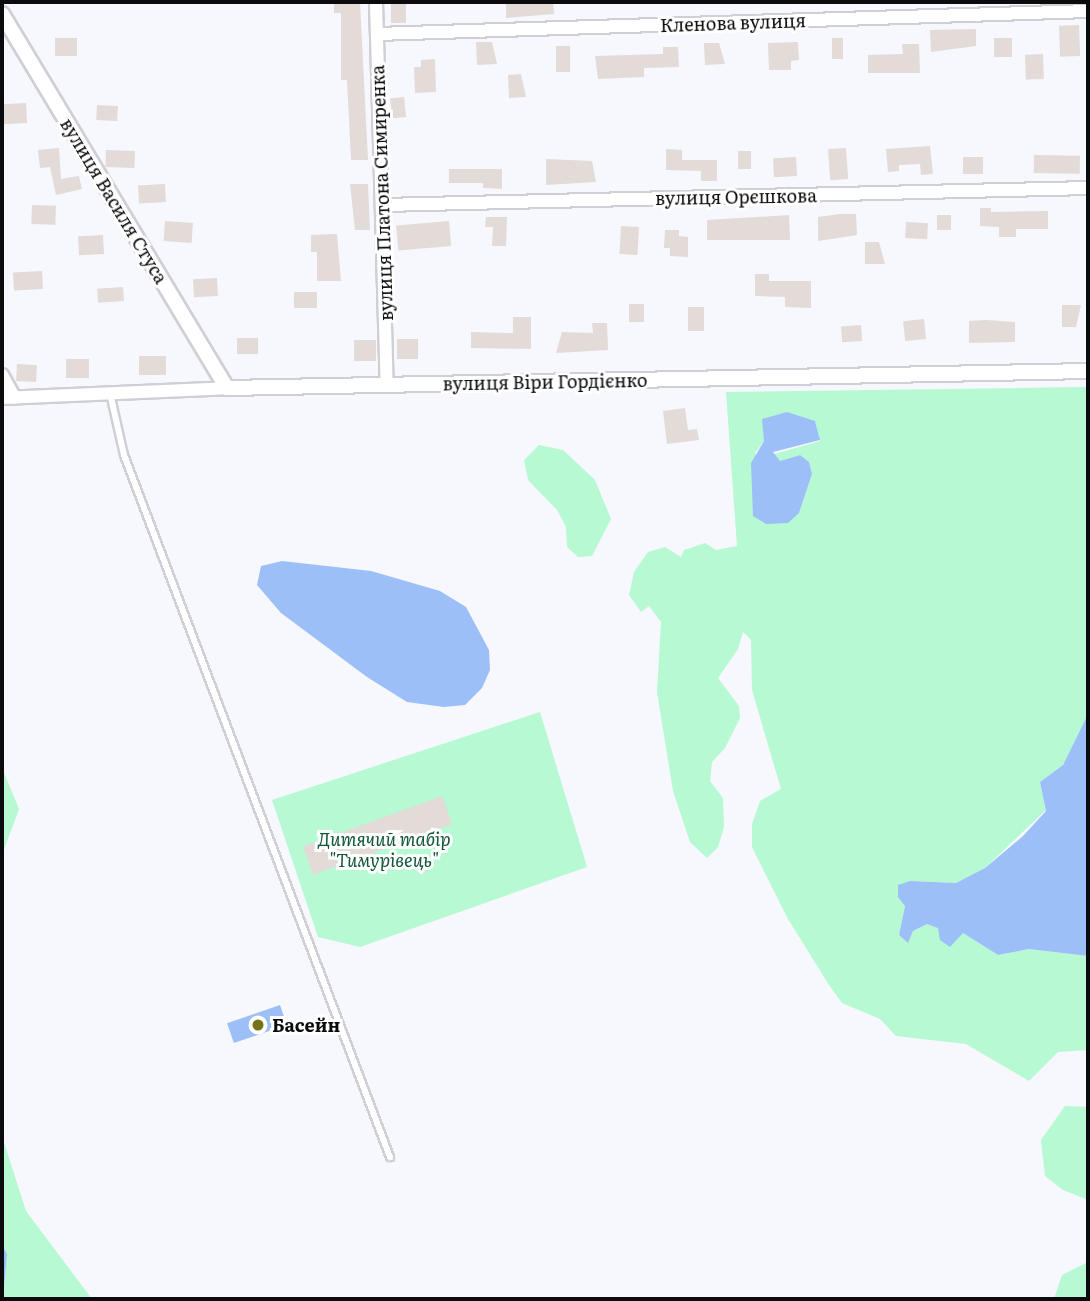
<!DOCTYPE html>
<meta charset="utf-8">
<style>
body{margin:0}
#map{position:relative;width:1090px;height:1301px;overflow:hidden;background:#f7f7fe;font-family:Literata,serif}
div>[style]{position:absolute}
.green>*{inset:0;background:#b6f9d2}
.water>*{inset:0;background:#9cbff8;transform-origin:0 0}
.building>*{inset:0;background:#e2dbd8;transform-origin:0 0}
.roads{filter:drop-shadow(2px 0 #cfcfd5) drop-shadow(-2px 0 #cfcfd5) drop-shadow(0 2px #cfcfd5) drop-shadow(0 -2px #cfcfd5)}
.service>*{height:6px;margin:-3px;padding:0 3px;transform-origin:3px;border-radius:3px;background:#fff}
.minor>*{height:12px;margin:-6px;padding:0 6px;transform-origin:6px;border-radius:6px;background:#fff}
.tertiary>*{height:14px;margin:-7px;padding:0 7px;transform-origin:7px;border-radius:7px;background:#fff}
.dots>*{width:19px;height:19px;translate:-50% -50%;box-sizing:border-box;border:4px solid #fff;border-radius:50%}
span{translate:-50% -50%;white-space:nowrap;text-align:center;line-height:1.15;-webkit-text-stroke:6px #fff;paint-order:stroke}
.street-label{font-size:18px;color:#0b0b0d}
.park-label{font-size:18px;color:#115738;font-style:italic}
.poi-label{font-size:18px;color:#0b0b0d;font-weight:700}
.left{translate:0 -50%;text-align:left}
.frame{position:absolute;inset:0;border:4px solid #0b0b0d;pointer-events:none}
</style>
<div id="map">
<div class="green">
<i style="clip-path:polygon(evenodd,1088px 387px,1088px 714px,1063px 765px,1040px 782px,1046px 810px,985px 868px,956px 883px,910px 881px,899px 935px,908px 942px,913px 931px,927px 924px,963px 933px,998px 955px,1029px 949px,1088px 956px,1088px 1050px,1058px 1052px,1029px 1081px,966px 1044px,896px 1036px,880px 1019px,842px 1003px,829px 985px,788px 919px,752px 847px,752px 824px,760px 801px,781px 789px,752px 690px,751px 640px,743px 632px,738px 649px,718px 678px,739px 706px,740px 718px,725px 748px,712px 762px,710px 781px,723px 798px,724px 827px,718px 847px,707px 858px,690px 842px,673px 791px,657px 692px,661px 622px,649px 606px,641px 612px,629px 595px,634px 572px,648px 552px,665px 547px,681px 557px,684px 550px,705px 543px,716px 550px,737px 546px,726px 392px,1088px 387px,815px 421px,820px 441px,771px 455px,780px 461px,800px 455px,809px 462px,812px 474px,799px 513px,755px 453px,764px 441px,815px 421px)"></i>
<i style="clip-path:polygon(539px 445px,563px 450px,595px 480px,611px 519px,592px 556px,578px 557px,567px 547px,566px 527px,557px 510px,528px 480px,524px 460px)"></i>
<i style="clip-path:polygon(540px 712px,587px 867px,360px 947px,318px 937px,272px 800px)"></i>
<i style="clip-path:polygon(2px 768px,19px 809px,2px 855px)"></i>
<i style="clip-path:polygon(1065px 1106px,1088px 1107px,1088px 1200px,1063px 1190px,1045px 1176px,1041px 1140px)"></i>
<i style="clip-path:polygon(2px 1136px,26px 1211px,92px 1299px,3px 1299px,7px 1254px,2px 1245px)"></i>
<i style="clip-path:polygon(1088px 1262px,1088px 1299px,1054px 1299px,1062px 1275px)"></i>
</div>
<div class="water">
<i style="clip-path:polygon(787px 412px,815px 421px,820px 440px,773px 452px,780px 461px,800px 455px,809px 462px,812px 474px,799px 513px,788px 523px,766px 524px,753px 516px,751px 463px,764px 441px,762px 419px)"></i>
<i style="clip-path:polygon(282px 561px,371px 571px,440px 591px,466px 607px,489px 650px,490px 670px,482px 688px,465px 705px,444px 707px,407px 702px,367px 677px,281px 613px,257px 585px,261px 566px)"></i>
<i style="clip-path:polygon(1088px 714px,1088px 956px,1029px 949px,998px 955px,963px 933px,950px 947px,940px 940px,938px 928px,927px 924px,913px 931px,908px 943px,899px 935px,905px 906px,898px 897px,898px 885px,910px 881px,956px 883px,985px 868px,1023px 836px,1046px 811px,1040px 782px,1063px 765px)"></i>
<i style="left:280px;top:1005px;width:21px;height:56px;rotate:71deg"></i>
<i style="clip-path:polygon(2px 1245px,7px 1254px,3px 1299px,2px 1299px)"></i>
</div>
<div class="building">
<i style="clip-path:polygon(334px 2px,360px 2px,368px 160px,351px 160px,347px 80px,341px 80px,341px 13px,334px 13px)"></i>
<i style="left:391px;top:2px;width:15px;height:21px"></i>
<i style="clip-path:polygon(506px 2px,553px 2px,554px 14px,506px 18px)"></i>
<i style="left:1079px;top:25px;width:31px;height:20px;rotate:88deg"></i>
<i style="clip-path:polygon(976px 29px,976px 46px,931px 52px,930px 30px)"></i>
<i style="left:77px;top:38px;width:18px;height:22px;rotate:90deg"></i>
<i style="left:843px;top:38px;width:21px;height:11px;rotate:90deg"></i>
<i style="left:994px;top:38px;width:18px;height:19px"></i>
<i style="clip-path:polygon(476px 42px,492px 42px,497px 64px,477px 65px)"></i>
<i style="clip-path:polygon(798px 42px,799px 60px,791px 61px,791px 70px,769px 70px,768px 43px)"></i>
<i style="clip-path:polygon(704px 43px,719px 43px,725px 64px,705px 65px)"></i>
<i style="clip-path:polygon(902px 44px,919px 44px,920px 73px,868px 73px,868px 55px,903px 54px)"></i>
<i style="left:556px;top:46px;width:14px;height:26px"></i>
<i style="clip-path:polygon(663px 47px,678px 47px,679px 67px,644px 68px,644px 77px,598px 79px,595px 56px,663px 54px)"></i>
<i style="left:1043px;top:54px;width:25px;height:18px;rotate:88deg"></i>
<i style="clip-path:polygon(435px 59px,436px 92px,415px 93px,414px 67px,421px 67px,421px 60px)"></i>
<i style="clip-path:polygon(521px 74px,526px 97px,509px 98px,508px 75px)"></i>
<i style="left:404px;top:97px;width:20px;height:14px;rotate:84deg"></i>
<i style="left:26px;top:103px;width:20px;height:24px;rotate:87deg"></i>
<i style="left:97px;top:105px;width:21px;height:15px;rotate:3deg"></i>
<i style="clip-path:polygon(930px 146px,933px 174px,921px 175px,920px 164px,899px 165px,899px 171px,888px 172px,886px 149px)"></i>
<i style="clip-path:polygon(59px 148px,61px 179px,79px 176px,82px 189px,56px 195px,50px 167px,40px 168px,38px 150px)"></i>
<i style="left:846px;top:148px;width:31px;height:18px;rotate:86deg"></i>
<i style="clip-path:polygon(666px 149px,682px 150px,682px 160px,717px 160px,717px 181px,701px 181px,701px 171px,666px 170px)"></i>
<i style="left:106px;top:150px;width:29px;height:17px;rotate:2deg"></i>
<i style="left:751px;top:151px;width:18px;height:13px;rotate:90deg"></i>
<i style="left:1034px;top:155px;width:46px;height:18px;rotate:1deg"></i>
<i style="left:796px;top:157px;width:19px;height:23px;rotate:87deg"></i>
<i style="left:963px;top:157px;width:20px;height:17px"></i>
<i style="clip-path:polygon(546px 159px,592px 161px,596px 182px,546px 185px)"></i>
<i style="clip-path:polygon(449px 169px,502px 169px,502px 189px,483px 188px,483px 183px,449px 183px)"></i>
<i style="left:165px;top:184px;width:18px;height:27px;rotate:87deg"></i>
<i style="clip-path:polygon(350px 184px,368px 184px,370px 230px,355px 230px)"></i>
<i style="left:32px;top:205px;width:24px;height:19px;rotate:2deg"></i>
<i style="clip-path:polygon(980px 208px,991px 208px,991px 212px,1048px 211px,1048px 229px,1016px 229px,1016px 237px,999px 237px,999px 227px,980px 226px)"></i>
<i style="clip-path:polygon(840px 214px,856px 214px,857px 235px,818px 241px,818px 217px)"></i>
<i style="clip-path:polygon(789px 215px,790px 240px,707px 240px,707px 220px)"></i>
<i style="left:937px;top:215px;width:14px;height:15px"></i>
<i style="clip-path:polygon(486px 217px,507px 217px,506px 246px,492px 246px,493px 227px,485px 227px)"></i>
<i style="left:165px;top:221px;width:28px;height:20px;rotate:4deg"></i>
<i style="left:449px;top:221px;width:25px;height:53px;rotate:85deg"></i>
<i style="left:906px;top:222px;width:22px;height:16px;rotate:3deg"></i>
<i style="left:621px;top:226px;width:18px;height:28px;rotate:3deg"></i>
<i style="clip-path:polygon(665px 230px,679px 230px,679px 236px,688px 237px,688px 257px,670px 256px,670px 248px,664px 248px)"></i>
<i style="clip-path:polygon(337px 234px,341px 281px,317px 281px,317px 252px,311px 252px,311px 235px)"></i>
<i style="left:103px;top:235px;width:19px;height:25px;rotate:87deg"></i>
<i style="clip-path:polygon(865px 242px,879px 242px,885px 264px,865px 264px)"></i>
<i style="left:42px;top:271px;width:18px;height:29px;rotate:87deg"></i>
<i style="clip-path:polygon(755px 274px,769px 274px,769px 281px,811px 281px,811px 308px,785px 307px,785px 297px,755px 296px)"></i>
<i style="left:217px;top:278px;width:18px;height:24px;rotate:87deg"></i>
<i style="left:123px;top:287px;width:14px;height:26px;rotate:86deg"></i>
<i style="left:294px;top:292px;width:23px;height:16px"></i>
<i style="left:629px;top:304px;width:15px;height:18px"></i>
<i style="clip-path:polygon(1062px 305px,1081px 305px,1076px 327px,1062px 327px)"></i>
<i style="left:688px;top:307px;width:16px;height:24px"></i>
<i style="clip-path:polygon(513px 317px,531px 317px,531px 349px,471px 348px,471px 332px,513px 333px)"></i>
<i style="left:924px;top:319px;width:20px;height:21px;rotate:84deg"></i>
<i style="clip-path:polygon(986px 320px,1015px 322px,1015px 342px,969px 343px,969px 321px)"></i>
<i style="clip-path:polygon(592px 323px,607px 323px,608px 350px,556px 353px,562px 332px,593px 333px)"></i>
<i style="left:861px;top:325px;width:16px;height:20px;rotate:86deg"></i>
<i style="left:237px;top:338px;width:21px;height:16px"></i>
<i style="left:397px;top:339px;width:21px;height:20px"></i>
<i style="left:354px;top:340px;width:22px;height:21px"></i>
<i style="left:139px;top:356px;width:27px;height:19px"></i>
<i style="left:66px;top:359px;width:23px;height:19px"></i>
<i style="left:17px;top:364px;width:20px;height:17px;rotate:3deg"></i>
<i style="clip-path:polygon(685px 408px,688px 430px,697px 429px,699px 440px,667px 444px,663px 411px)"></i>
<i style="left:442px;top:796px;width:30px;height:148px;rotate:70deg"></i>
</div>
<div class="roads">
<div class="service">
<i style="left:110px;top:393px;width:64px;rotate:77.3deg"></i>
<i style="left:124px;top:455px;width:751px;rotate:69.25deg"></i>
</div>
<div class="minor">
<i style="left:376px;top:2px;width:383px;rotate:88.4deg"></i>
<i style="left:377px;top:34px;width:711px;rotate:-1.85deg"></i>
<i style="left:383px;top:205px;width:705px;rotate:-1.38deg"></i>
<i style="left:2px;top:375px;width:26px;rotate:61deg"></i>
<i style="left:2px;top:398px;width:225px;rotate:-2.5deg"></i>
</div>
<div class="tertiary">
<i style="left:2px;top:14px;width:436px;rotate:59deg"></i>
<i style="left:227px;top:388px;width:861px;rotate:-1.13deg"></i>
</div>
</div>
<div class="dots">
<i style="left:258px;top:1025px;background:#767216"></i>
</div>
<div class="street-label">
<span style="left:733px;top:23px;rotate:-2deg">Кленова вулиця</span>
<span style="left:382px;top:193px;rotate:-92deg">вулиця Платона Симиренка</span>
<span style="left:736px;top:197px;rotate:-1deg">вулиця Орєшкова</span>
<span style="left:114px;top:201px;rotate:59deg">вулиця Василя Стуса</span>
<span style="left:545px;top:382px;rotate:-1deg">вулиця Віри Гордієнко</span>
</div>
<div class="park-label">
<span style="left:384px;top:850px">Дитячий табір<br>"Тимурівець"</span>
</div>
<div class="poi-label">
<span class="left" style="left:272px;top:1025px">Басейн</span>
</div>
<div class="frame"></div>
</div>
